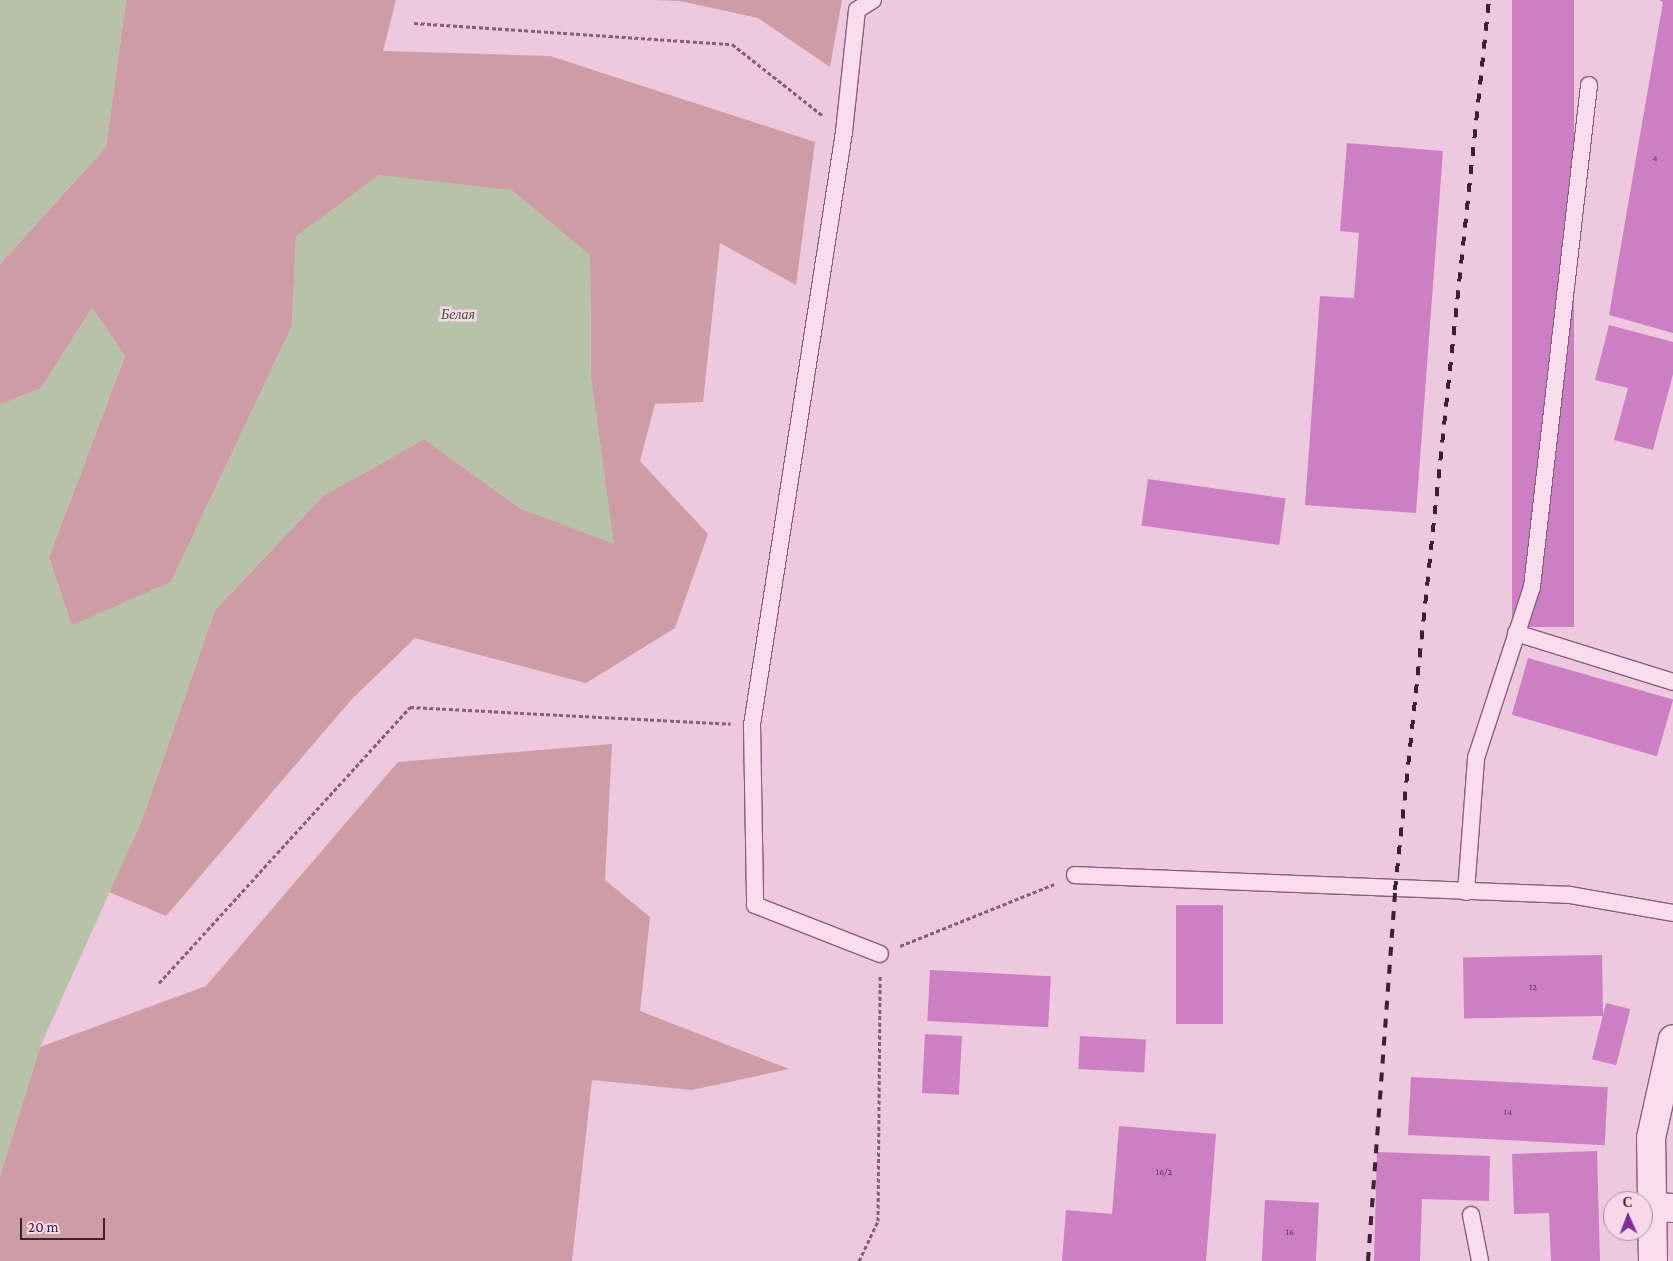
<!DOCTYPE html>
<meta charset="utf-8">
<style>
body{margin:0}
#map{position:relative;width:1673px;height:1261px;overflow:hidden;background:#eec8df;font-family:"Crimson Pro",serif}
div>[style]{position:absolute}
.green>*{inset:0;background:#cd9ca4}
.water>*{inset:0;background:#b8c2a9}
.building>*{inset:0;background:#cc7fc2;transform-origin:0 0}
.path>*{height:3px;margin-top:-1.5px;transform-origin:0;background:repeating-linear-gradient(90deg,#8a5d7f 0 4px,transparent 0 6.5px)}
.roads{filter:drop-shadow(1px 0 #8a5d7f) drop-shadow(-1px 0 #8a5d7f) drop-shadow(0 1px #8a5d7f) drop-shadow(0 -1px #8a5d7f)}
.lane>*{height:16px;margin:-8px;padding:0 8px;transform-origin:8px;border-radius:8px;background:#f9dced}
.street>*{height:28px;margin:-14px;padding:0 14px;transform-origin:14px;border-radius:14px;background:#f9dced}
.secondary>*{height:28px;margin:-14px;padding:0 14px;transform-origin:14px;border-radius:14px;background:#f9dced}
.rail>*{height:4px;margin-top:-2px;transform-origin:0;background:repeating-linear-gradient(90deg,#3b2036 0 9px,transparent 0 18px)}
span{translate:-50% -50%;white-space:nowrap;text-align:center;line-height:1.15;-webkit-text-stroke:5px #f6d8e9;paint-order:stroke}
.number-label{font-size:10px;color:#5f3859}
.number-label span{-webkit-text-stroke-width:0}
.water-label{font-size:14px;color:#3f5a30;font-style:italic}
.north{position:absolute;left:1603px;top:1191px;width:50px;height:50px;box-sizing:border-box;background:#f6d8e9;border:1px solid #ab8ea1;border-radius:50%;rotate:358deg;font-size:14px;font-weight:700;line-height:20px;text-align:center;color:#3b2036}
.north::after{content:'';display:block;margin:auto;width:18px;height:22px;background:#792e99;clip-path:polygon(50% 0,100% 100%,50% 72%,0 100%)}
.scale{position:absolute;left:20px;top:1218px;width:85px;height:22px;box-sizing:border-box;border:2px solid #3b2036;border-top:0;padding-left:6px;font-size:15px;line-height:18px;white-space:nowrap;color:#3b2036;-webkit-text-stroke:4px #f6d8e9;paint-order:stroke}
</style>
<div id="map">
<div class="green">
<i style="clip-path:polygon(126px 0,396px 0,383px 51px,550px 56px,815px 142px,796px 285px,720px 243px,703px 402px,655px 404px,640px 461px,708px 534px,675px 628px,586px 683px,415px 638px,351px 700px,166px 916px,109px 892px,142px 820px,215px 610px,323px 496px,424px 439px,521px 509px,591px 375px,590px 255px,296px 236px,292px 326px,171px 582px,72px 626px,49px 557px,125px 356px,92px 308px,41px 388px,0 405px,0 264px,106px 147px)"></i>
<i style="clip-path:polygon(654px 0,842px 0,830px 67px,758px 18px,680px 1px)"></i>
<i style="clip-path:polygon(612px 744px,605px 880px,650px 917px,640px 1011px,789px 1069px,692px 1090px,592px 1080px,572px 1261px,0 1261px,0 1176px,40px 1047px,206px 986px,398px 762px)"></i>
</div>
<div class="water">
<i style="clip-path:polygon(0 0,126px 0,106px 147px,0 264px)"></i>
<i style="clip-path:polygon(379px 175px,512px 190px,590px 255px,591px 375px,614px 544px,521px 509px,424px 439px,323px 496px,215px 610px,142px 820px,40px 1047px,0 1176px,0 405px,41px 388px,92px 308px,125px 356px,49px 557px,72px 625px,171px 582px,292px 326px,296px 236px)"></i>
</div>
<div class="building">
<i style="left:1512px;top:0;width:62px;height:627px"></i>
<i style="clip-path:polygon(1659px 0,1673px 0,1673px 333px,1609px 315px,1663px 2px)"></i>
<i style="clip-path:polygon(1347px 143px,1443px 151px,1416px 513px,1305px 505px,1320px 296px,1354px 298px,1359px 233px,1340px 231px)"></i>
<i style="clip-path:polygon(1609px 325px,1673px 342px,1673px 374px,1653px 450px,1614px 440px,1628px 388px,1595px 380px)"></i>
<i style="left:1148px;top:479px;width:139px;height:47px;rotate:8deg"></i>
<i style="left:1528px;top:658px;width:151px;height:59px;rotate:16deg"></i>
<i style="left:1176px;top:905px;width:47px;height:119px"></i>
<i style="left:1602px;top:955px;width:61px;height:139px;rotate:89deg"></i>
<i style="left:930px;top:970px;width:121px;height:51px;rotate:3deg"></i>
<i style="left:1606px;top:1003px;width:25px;height:58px;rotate:14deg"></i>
<i style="left:925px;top:1034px;width:37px;height:59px;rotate:3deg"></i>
<i style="left:1080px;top:1036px;width:66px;height:33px;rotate:3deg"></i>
<i style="left:1411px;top:1077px;width:197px;height:58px;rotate:3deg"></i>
<i style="clip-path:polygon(1119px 1126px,1216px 1134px,1206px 1261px,1062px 1261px,1066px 1210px,1112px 1214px)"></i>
<i style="clip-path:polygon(1597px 1151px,1600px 1261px,1551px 1261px,1549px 1213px,1514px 1214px,1512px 1154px)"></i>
<i style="clip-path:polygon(1377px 1152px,1490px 1156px,1489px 1201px,1422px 1199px,1420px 1261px,1374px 1261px)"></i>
<i style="left:1265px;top:1200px;width:54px;height:61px;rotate:3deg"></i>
</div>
<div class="path">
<i style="left:414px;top:23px;width:319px;rotate:3.8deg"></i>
<i style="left:732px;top:44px;width:115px;rotate:38.3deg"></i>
<i style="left:900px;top:946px;width:166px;rotate:-21.9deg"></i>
<i style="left:159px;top:983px;width:373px;rotate:-47.7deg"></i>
<i style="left:410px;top:707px;width:321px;rotate:3deg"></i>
<i style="left:859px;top:1261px;width:44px;rotate:-64.6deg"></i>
<i style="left:878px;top:1221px;width:245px;rotate:-89.5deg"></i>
</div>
<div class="roads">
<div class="lane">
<i style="left:873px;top:0;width:19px;rotate:148deg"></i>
<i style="left:857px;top:10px;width:123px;rotate:96.1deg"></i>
<i style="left:844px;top:132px;width:600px;rotate:98.82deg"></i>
<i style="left:752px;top:725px;width:180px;rotate:89deg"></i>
<i style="left:755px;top:905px;width:134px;rotate:21.4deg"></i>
<i style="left:1516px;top:633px;width:164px;rotate:17.3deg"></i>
<i style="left:1075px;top:875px;width:495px;rotate:2.3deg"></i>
<i style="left:1570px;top:895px;width:105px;rotate:9.9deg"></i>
<i style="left:1466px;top:892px;width:134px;rotate:-85.7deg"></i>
<i style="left:1476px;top:758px;width:180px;rotate:-71.9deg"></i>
<i style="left:1532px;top:587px;width:505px;rotate:-83.52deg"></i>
<i style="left:1471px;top:1215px;width:47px;rotate:78.9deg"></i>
</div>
<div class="street">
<i style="left:1652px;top:1207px;width:21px;rotate:3deg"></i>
</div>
<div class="secondary">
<i style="left:1653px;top:1261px;width:123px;rotate:-90.9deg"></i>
<i style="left:1651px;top:1138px;width:101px;rotate:-77.5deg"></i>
</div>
</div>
<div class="rail">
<i style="left:1368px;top:1261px;width:372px;rotate:-85.8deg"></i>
<i style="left:1395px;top:890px;width:895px;rotate:-83.97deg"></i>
</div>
<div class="number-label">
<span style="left:1655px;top:158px">4</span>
<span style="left:1533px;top:987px">12</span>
<span style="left:1508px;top:1112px">14</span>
<span style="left:1164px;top:1172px">16/2</span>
<span style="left:1290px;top:1232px">16</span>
</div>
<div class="water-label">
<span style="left:458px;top:314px">Белая</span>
</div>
<div class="north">С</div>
<div class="scale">20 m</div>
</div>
